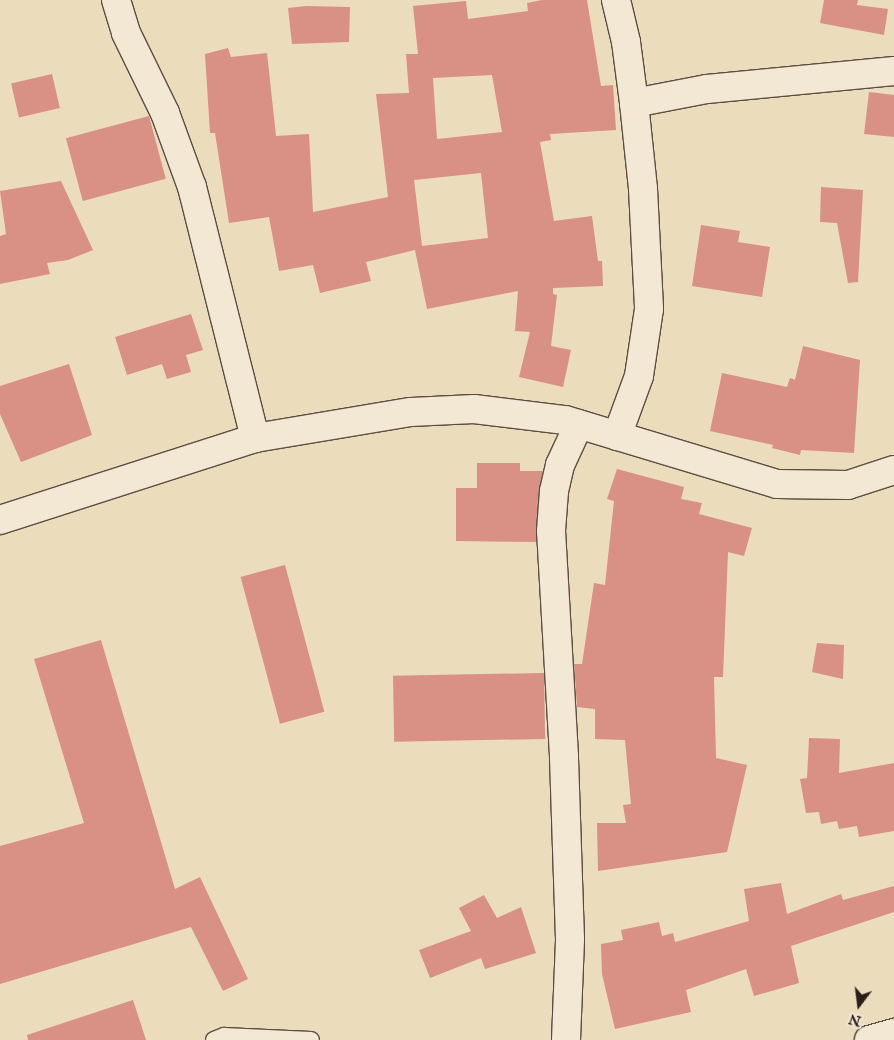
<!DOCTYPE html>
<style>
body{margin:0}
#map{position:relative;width:894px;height:1040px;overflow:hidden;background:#ebdcbc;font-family:"IM FELL English",serif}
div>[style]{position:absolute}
.building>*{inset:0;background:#d99085;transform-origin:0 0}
.roads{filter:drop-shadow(1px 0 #5a4e42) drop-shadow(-1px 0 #5a4e42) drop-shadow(0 1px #5a4e42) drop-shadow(0 -1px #5a4e42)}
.lane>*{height:16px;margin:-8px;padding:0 8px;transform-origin:8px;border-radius:8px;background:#f2e8d3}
.street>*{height:28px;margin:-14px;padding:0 14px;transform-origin:14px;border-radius:14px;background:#f2e8d3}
span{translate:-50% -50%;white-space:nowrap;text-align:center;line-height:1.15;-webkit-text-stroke:4.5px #f2e8d3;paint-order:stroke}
.north{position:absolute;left:834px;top:980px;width:50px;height:50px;-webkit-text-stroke:4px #f2e8d3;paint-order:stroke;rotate:195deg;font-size:14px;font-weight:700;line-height:20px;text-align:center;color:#2a1f19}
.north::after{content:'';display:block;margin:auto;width:18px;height:22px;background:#2a1f19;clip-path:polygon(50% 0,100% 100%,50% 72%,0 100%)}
</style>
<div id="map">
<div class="building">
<i style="clip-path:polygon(evenodd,542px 0,587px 0,601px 86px,613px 85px,616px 130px,550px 134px,551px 140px,540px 142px,554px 221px,592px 216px,598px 261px,602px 261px,603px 286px,553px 288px,553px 294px,557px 295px,551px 346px,571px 350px,563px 387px,519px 377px,530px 332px,515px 331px,518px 291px,427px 309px,415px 250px,366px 262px,371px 281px,320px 293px,313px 265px,279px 271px,269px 217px,229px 223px,215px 133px,210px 133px,205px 54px,228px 48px,231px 57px,267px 53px,276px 136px,309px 134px,313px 212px,388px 197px,376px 94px,409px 93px,406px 54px,418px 54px,413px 6px,466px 1px,468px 19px,528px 11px,527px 3px,542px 0,492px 75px,502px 132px,437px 139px,433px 78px,492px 75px,542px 0,481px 173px,488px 238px,422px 246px,414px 180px,481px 173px)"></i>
<i style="clip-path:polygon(824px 0,858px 0,857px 5px,888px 9px,884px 35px,820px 23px)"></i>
<i style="clip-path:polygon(306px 6px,350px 7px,349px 42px,292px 44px,288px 8px)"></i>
<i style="left:52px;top:74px;width:35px;height:42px;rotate:77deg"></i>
<i style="clip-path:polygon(869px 92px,894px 95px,894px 137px,864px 134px)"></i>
<i style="left:149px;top:116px;width:65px;height:86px;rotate:75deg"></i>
<i style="clip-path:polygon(61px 181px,93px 250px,68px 260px,47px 263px,50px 274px,0 284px,0 236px,6px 234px,0 191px)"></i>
<i style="clip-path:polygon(821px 187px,863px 190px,858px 282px,848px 283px,837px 223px,820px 222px)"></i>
<i style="clip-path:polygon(701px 225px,740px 231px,738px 242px,770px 247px,762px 297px,692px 286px)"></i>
<i style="clip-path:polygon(191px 314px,203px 350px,186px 355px,191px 372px,167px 379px,162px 364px,127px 375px,115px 337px)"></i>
<i style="clip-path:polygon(803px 346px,860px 360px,854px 453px,801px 450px,800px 455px,772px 448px,773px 445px,710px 431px,722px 373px,787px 387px,790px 378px,795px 380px)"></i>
<i style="clip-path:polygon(69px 364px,92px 435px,21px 462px,0 414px,0 386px)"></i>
<i style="clip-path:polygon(477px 463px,520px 463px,520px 471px,543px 471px,536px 542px,456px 541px,456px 488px,477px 488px)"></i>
<i style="clip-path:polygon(617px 469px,684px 487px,681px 499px,702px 503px,699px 514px,752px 528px,744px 556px,728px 552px,723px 677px,714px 677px,716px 758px,747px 765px,727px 852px,598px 871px,597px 823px,626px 823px,623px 805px,631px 804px,625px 740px,595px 739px,595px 709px,577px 707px,574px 664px,582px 664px,594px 583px,605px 585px,614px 501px,607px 499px)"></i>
<i style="left:285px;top:565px;width:152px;height:46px;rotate:75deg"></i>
<i style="clip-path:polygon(101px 640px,175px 889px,200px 877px,248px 979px,223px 991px,191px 927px,0 984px,0 846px,84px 823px,34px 659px)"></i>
<i style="clip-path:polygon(817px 643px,844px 645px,843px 679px,812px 672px)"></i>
<i style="left:544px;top:673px;width:66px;height:151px;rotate:89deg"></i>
<i style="clip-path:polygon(809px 738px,840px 739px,839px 773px,894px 763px,894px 831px,859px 837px,857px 826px,839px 829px,837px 821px,821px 824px,819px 812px,806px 813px,800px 779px,807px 778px)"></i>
<i style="clip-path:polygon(781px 883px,787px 914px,841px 894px,843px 900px,894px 886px,894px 912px,791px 946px,799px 983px,754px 996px,746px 969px,686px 990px,691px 1012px,615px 1029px,602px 974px,601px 944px,623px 940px,621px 930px,659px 922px,662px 936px,673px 933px,675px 942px,749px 921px,744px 889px)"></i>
<i style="clip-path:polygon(484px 895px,497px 918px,521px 907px,536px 953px,485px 969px,481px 958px,430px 978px,419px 950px,471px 931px,459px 908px)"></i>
<i style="clip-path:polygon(133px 1000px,146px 1040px,28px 1040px,27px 1035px)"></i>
</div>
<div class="roads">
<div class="lane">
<i style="left:214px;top:1040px;width:11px;rotate:-22deg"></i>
<i style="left:224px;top:1036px;width:87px;rotate:2.6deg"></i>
</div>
<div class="street">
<i style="left:116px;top:0;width:34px;rotate:73deg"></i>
<i style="left:126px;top:33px;width:89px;rotate:64deg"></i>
<i style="left:165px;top:113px;width:79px;rotate:70deg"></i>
<i style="left:192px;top:187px;width:259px;rotate:75.9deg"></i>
<i style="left:616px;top:0;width:43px;rotate:76.6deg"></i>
<i style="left:626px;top:42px;width:62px;rotate:82.5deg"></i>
<i style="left:634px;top:103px;width:86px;rotate:84deg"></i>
<i style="left:643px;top:189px;width:120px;rotate:87.1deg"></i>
<i style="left:649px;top:309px;width:68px;rotate:98.5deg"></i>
<i style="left:639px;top:376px;width:64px;rotate:110.1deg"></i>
<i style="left:634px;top:103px;width:74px;rotate:-10.9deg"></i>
<i style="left:707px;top:89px;width:188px;rotate:-5.5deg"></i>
<i style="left:0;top:520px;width:268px;rotate:-17.8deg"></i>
<i style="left:255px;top:438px;width:158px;rotate:-9.5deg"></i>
<i style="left:411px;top:412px;width:63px;rotate:-2.7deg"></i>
<i style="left:474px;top:409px;width:92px;rotate:6.9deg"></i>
<i style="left:565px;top:420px;width:221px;rotate:16.8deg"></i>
<i style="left:777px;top:484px;width:71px;rotate:0.8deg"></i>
<i style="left:848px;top:485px;width:48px;rotate:-18.1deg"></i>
<i style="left:566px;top:1040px;width:101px;rotate:-87.7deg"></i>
<i style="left:570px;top:939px;width:183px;rotate:-91.9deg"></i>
<i style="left:564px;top:756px;width:225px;rotate:-93.3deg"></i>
<i style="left:551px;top:531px;width:40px;rotate:-85.7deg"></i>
<i style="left:554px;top:491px;width:27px;rotate:-77deg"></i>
<i style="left:560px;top:465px;width:45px;rotate:-65.1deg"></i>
<i style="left:869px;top:1040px;width:26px;rotate:-16deg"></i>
</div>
</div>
<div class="north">N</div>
</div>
